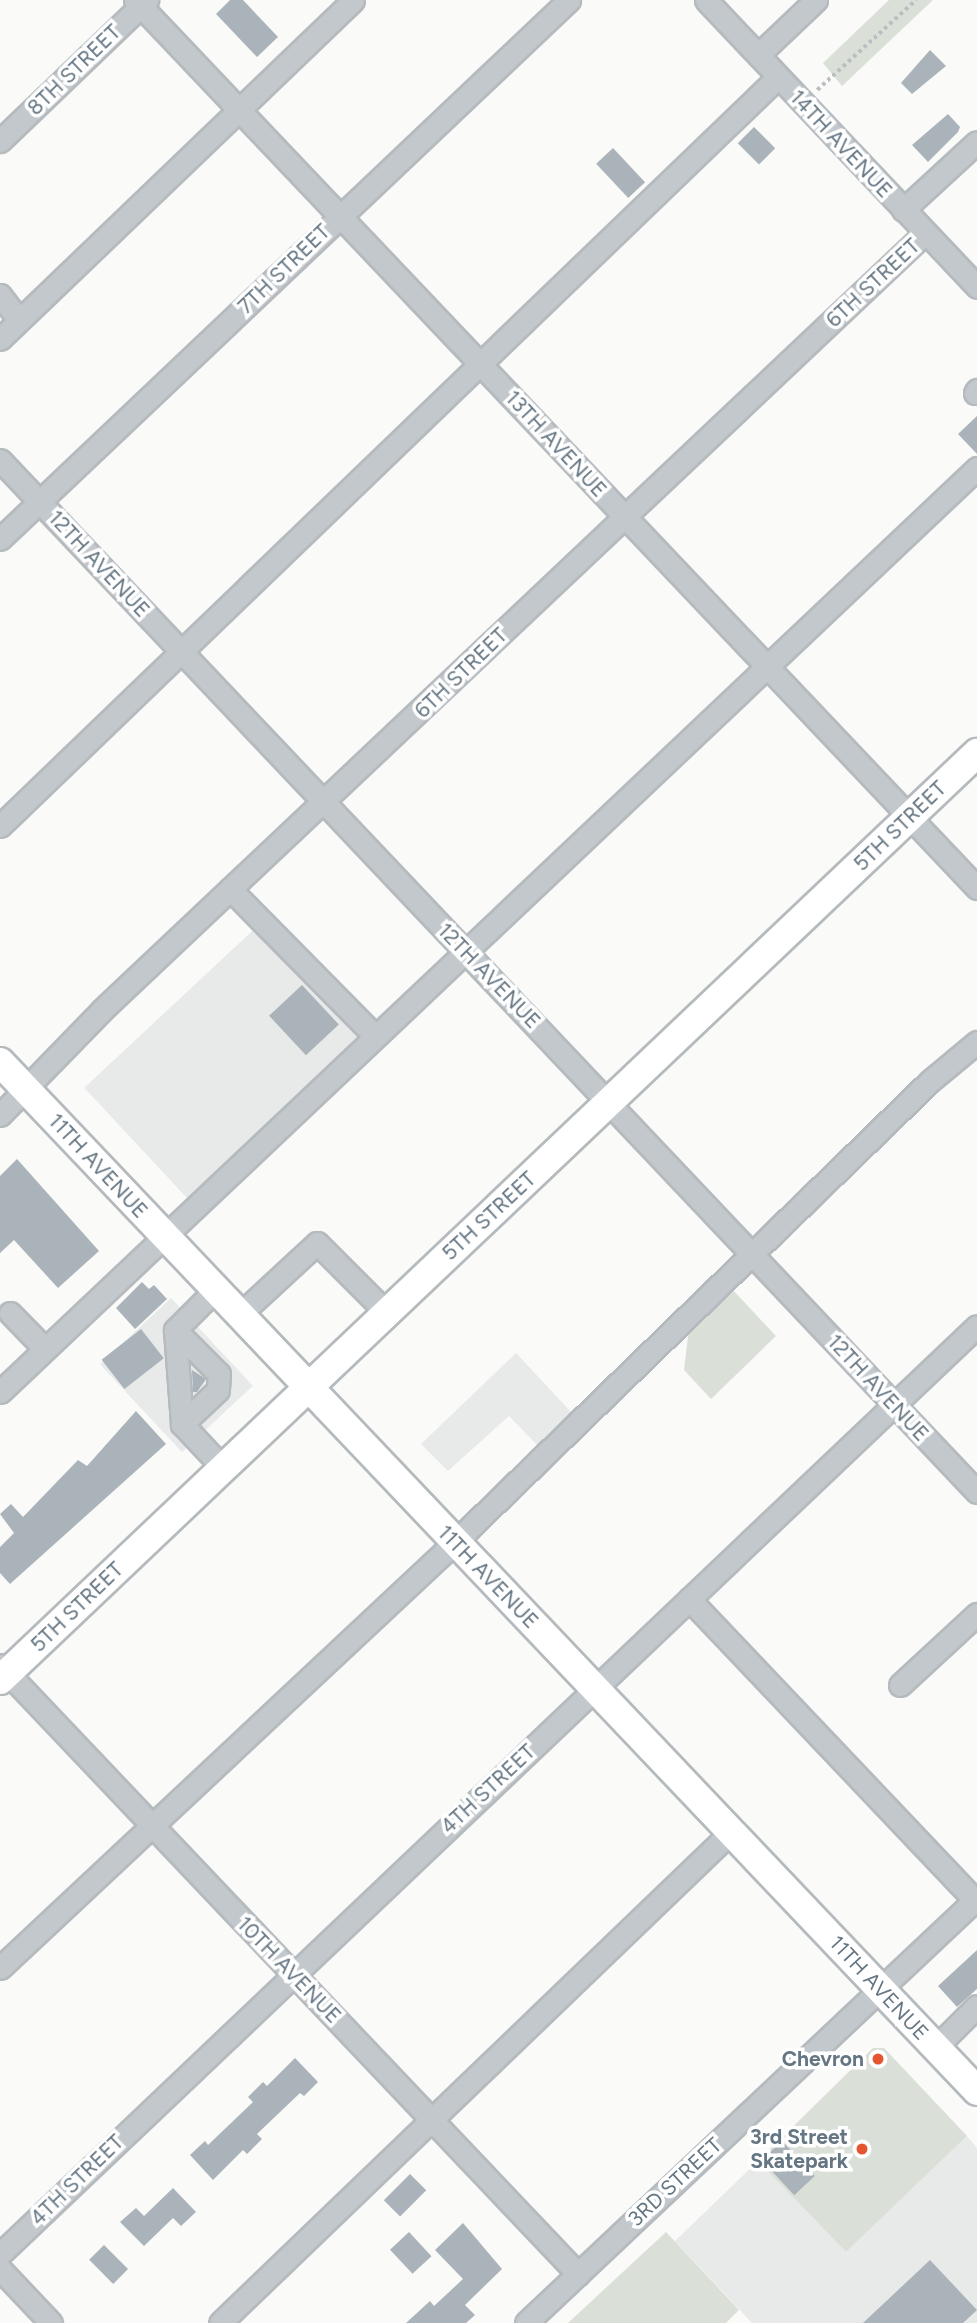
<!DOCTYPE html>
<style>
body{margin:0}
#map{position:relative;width:977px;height:2323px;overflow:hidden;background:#fafaf8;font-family:Figtree,sans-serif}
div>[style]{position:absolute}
.built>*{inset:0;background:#e8e9e9;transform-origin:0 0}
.green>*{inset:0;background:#dadfd7}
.building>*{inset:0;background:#aab3b9;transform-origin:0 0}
.path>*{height:3.5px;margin-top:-1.75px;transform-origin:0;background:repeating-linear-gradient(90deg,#bbbfc2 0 3.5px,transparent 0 7px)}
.roads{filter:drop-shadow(2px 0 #b5babe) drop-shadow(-2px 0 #b5babe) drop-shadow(0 2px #b5babe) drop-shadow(0 -2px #b5babe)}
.minor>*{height:21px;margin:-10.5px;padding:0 10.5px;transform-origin:10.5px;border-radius:10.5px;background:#c3c8cc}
.major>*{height:28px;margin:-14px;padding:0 14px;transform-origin:14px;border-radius:14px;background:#fff}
.dots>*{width:19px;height:19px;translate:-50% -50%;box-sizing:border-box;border:4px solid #fff;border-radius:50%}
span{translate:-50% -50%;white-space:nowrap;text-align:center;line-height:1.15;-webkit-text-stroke:7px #fff;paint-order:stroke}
.street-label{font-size:21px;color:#657683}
.poi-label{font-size:21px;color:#657683;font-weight:700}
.right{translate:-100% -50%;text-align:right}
</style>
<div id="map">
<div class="built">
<i style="left:262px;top:922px;width:152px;height:243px;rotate:47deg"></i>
<i style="left:171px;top:1298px;width:120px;height:97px;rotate:47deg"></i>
<i style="clip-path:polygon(516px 1353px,572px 1413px,538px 1446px,509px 1416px,448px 1471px,421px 1444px)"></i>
<i style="clip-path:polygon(967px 2136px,977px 2148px,977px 2323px,752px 2323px,675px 2241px,758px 2161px,846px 2252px)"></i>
</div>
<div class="green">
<i style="clip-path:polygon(889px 0,933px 0,842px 86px,823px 63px)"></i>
<i style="clip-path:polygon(730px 1287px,776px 1336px,711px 1399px,684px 1370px,689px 1328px)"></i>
<i style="clip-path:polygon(873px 2048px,884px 2048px,967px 2136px,846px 2252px,758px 2161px)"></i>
<i style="clip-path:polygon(666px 2232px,739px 2310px,726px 2323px,568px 2323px)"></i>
</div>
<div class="building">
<i style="clip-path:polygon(230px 0,243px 0,278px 37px,257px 57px,216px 14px)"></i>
<i style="clip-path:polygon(930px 50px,946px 66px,912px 94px,901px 83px)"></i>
<i style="clip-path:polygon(948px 114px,960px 127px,958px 132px,928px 162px,912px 145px)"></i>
<i style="left:754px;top:127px;width:30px;height:23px;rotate:45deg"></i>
<i style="left:613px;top:148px;width:47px;height:23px;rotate:47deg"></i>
<i style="clip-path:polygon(977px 416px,977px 454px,958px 434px)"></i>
<i style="left:302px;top:985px;width:54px;height:45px;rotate:47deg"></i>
<i style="clip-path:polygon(17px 1159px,99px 1251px,58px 1288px,14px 1240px,0 1253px,0 1176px)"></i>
<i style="clip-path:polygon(142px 1282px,149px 1289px,154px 1285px,167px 1299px,135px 1329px,116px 1308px)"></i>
<i style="left:141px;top:1329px;width:37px;height:50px;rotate:52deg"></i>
<i style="clip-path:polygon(192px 1370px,206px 1379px,197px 1392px,193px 1392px)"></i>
<i style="clip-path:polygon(136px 1411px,166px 1444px,10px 1584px,0 1573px,0 1547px,14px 1533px,0 1514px,11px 1504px,23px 1517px,78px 1460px,87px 1466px)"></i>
<i style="clip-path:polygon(977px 1950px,977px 1989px,957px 2007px,938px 1986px)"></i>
<i style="clip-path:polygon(295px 2058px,318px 2082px,304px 2096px,300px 2093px,257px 2134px,262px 2139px,247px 2154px,243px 2150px,213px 2180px,190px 2155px,205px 2141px,208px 2145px,253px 2102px,248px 2097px,263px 2082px,267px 2086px)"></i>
<i style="left:782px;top:2141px;width:48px;height:28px;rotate:47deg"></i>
<i style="left:410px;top:2174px;width:23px;height:37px;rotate:45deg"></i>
<i style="clip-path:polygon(173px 2188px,196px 2212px,181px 2226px,173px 2218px,144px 2246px,120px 2222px,136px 2208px,144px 2216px)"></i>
<i style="clip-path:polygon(463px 2223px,502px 2269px,465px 2305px,475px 2315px,466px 2323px,406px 2323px,430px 2301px,434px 2306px,463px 2279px,435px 2250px)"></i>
<i style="left:409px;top:2232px;width:33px;height:26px;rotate:47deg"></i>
<i style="left:104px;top:2245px;width:34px;height:21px;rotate:45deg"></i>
<i style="clip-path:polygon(930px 2260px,977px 2310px,963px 2323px,863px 2323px)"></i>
</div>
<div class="path">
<i style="left:817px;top:90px;width:134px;rotate:-42.3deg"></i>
</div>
<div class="roads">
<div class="minor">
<i style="left:135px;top:0;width:1224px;rotate:46.52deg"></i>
<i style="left:706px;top:0;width:395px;rotate:46.6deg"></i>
<i style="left:758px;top:55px;width:80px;rotate:-43.5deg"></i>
<i style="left:0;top:141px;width:204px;rotate:-43.8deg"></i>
<i style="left:903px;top:210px;width:100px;rotate:-42.6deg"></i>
<i style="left:0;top:295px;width:31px;rotate:53deg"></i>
<i style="left:0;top:339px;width:489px;rotate:-43.8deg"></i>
<i style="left:975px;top:393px;width:4px;rotate:-56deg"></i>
<i style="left:0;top:460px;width:1421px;rotate:46.57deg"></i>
<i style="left:0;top:539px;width:784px;rotate:-43.45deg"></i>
<i style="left:0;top:826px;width:1080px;rotate:-43.91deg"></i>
<i style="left:230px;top:889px;width:206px;rotate:45.4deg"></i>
<i style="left:0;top:1115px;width:146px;rotate:-45.8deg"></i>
<i style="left:102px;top:1010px;width:1132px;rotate:-43.35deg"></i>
<i style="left:215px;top:1290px;width:57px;rotate:135deg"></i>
<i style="left:175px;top:1330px;width:62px;rotate:45deg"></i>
<i style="left:219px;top:1374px;width:16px;rotate:94deg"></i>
<i style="left:218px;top:1390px;width:50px;rotate:136.6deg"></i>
<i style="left:182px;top:1424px;width:60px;rotate:47deg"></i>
<i style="left:10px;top:1313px;width:50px;rotate:45.8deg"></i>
<i style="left:239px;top:1315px;width:106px;rotate:-42.7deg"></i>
<i style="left:317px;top:1243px;width:99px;rotate:45deg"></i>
<i style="left:175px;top:1330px;width:94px;rotate:85.7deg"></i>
<i style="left:0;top:1392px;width:1345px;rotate:-43.4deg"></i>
<i style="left:689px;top:1599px;width:415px;rotate:46.5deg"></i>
<i style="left:0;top:1665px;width:840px;rotate:46.5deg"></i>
<i style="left:900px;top:1685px;width:105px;rotate:-42.7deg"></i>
<i style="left:0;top:1968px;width:623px;rotate:-43.11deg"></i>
<i style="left:455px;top:1542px;width:662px;rotate:-44.14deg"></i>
<i style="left:930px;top:1081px;width:61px;rotate:-39.7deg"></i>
<i style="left:936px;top:2047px;width:58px;rotate:-45deg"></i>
<i style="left:0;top:2254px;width:1347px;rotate:-43.53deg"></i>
<i style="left:0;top:2269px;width:74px;rotate:46.6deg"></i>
<i style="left:220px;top:2323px;width:709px;rotate:-43.86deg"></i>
<i style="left:526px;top:2323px;width:620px;rotate:-43.3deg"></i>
</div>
<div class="major">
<i style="left:0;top:1062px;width:1419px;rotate:46.48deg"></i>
<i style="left:0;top:1680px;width:1347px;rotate:-43.5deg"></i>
</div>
</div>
<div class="dots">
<i style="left:878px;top:2059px;background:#e4572e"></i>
<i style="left:862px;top:2149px;background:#e4572e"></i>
</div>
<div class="street-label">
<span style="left:74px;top:70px;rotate:-44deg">8TH STREET</span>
<span style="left:841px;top:144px;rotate:47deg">14TH AVENUE</span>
<span style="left:284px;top:269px;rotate:-44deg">7TH STREET</span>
<span style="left:873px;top:283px;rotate:-43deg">6TH STREET</span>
<span style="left:556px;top:444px;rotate:47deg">13TH AVENUE</span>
<span style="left:99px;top:564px;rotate:47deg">12TH AVENUE</span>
<span style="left:461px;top:673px;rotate:-44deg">6TH STREET</span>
<span style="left:900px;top:826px;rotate:-44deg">5TH STREET</span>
<span style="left:489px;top:976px;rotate:46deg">12TH AVENUE</span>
<span style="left:98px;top:1166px;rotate:47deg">11TH AVENUE</span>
<span style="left:489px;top:1216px;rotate:-43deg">5TH STREET</span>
<span style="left:878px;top:1388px;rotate:47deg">12TH AVENUE</span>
<span style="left:488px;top:1577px;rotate:46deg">11TH AVENUE</span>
<span style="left:77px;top:1607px;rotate:-44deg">5TH STREET</span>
<span style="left:488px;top:1789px;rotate:-43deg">4TH STREET</span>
<span style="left:289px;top:1970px;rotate:46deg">10TH AVENUE</span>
<span style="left:879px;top:1988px;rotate:47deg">11TH AVENUE</span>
<span style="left:77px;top:2180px;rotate:-44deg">4TH STREET</span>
<span style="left:675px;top:2182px;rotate:-43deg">3RD STREET</span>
</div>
<div class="poi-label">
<span class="right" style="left:864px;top:2059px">Chevron</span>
<span class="right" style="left:848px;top:2149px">3rd Street<br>Skatepark</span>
</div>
</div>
